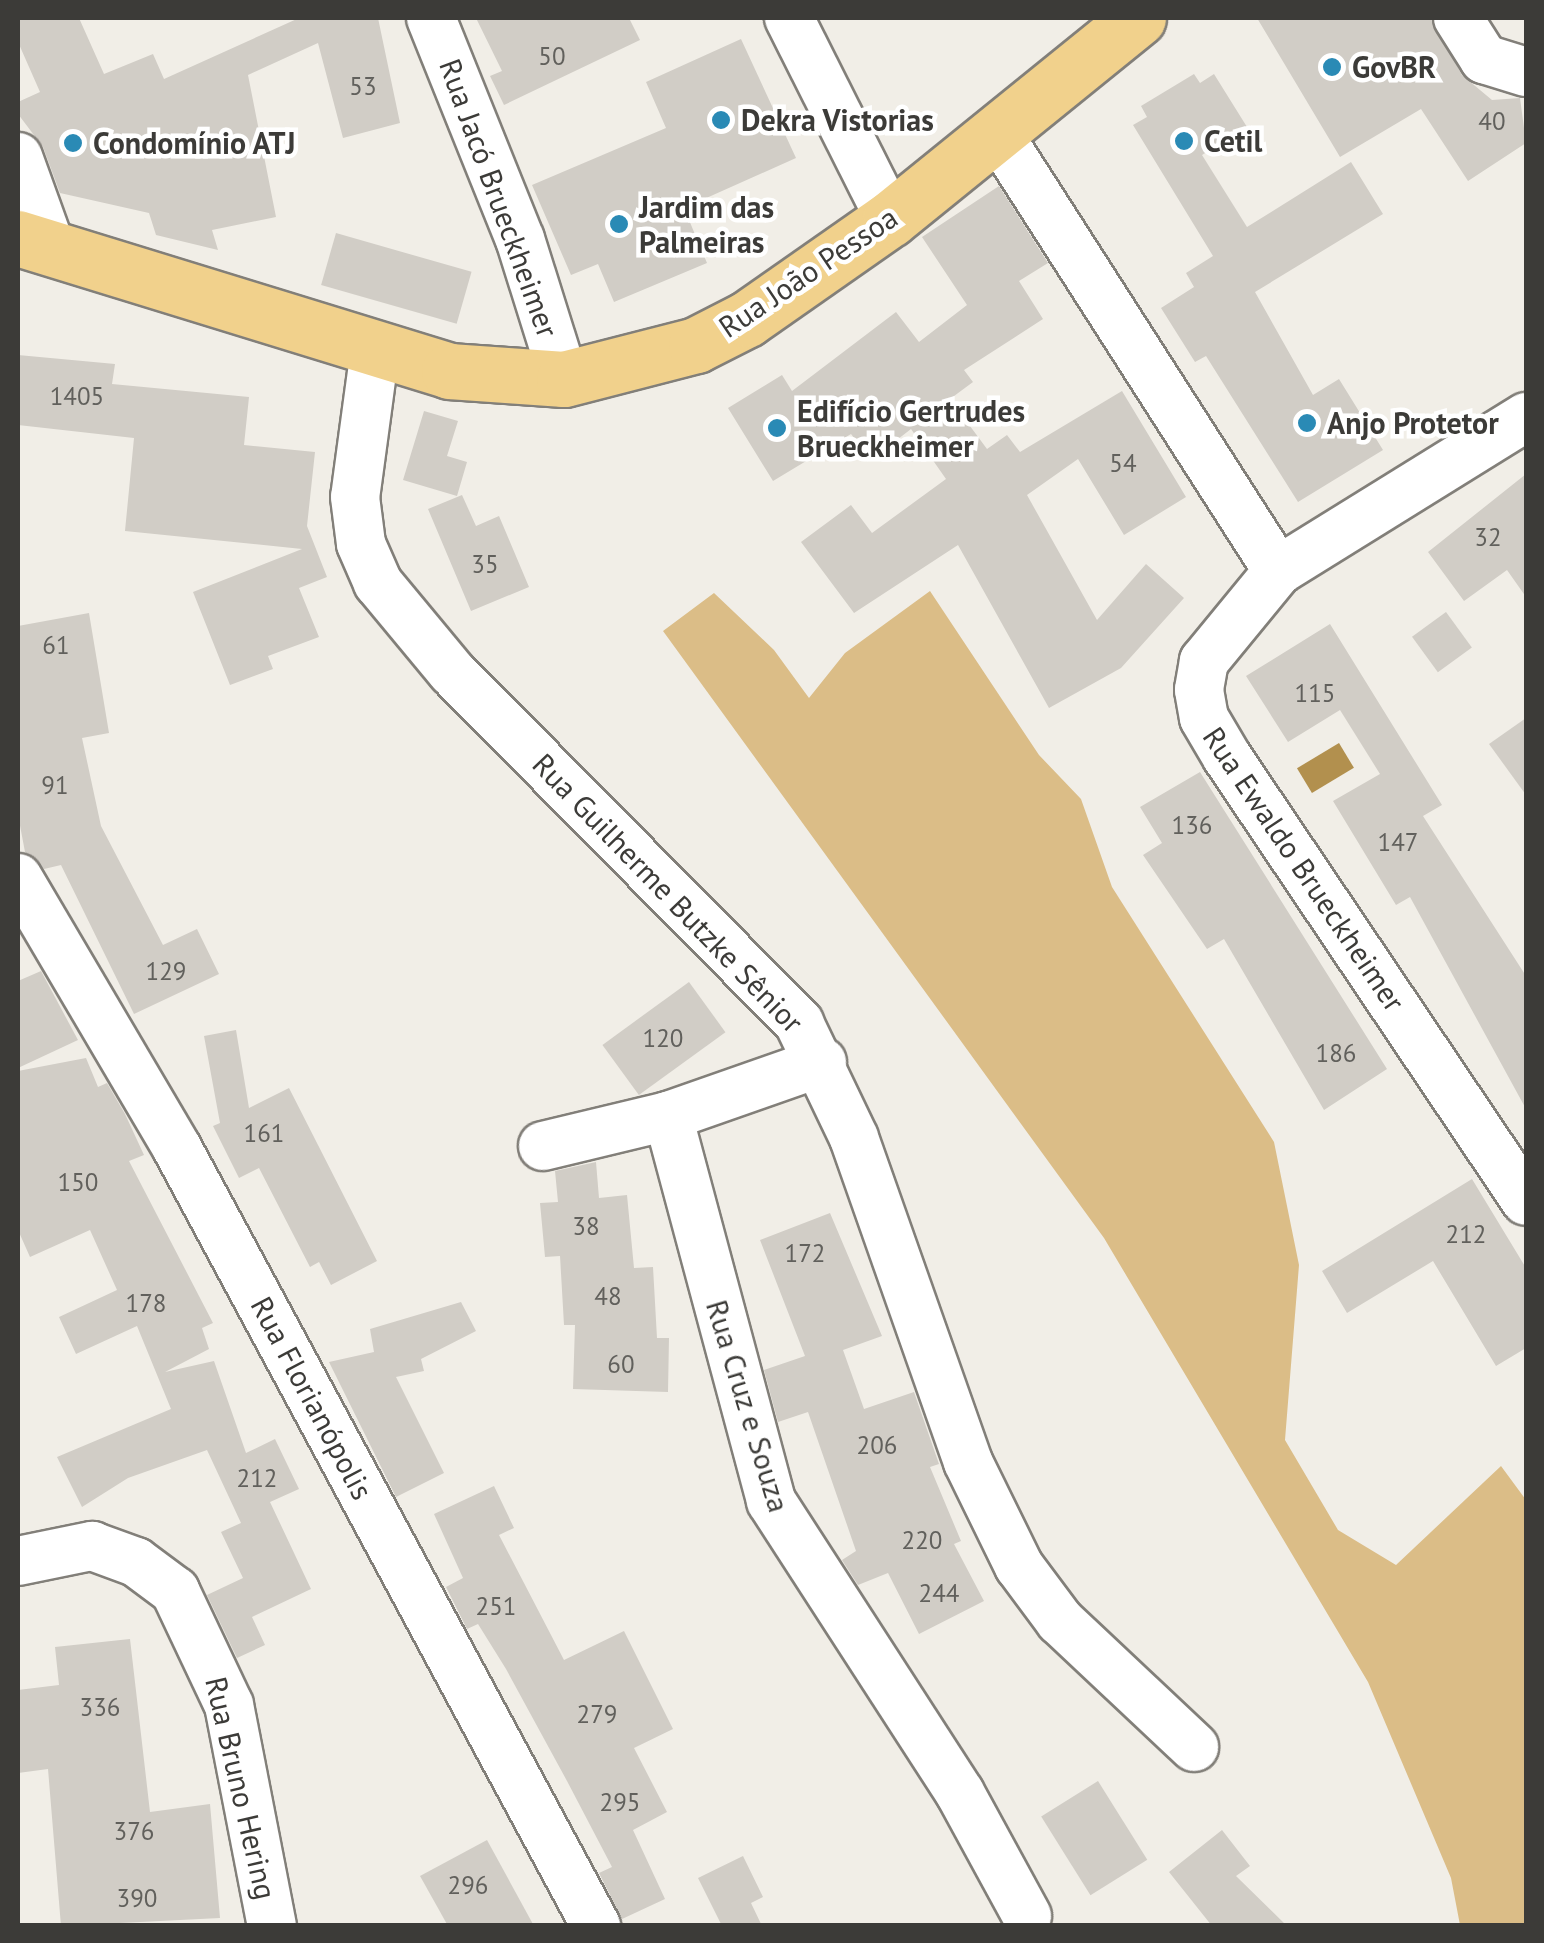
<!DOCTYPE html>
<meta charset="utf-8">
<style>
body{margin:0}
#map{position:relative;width:1544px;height:1943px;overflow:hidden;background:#f1eee7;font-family:"PT Sans",sans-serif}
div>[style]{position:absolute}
.green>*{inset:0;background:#dbbd87}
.water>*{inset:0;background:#b2904e;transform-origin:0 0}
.building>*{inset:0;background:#d1cdc6;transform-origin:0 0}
.roads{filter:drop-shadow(2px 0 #827f79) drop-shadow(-2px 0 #827f79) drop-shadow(0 2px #827f79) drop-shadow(0 -2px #827f79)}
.minor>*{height:48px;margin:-24px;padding:0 24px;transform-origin:24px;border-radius:24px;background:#fff}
.major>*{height:55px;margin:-27.5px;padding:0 27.5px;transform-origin:27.5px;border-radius:27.5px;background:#f1d18c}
.dots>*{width:28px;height:28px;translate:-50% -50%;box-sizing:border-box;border:5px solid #fff;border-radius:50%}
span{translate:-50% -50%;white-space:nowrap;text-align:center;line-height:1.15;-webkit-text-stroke:9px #fff;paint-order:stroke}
.number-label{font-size:25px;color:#61605c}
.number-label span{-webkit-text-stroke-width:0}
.poi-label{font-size:30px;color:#3c3b38;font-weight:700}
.left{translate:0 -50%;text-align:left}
.street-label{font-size:30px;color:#3c3b38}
.frame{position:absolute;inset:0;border:20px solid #3c3b38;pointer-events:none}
</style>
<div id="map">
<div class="green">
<i style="clip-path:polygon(930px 591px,1039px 755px,1081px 799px,1112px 887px,1274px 1142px,1299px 1265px,1285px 1440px,1338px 1530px,1396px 1565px,1501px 1466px,1526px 1500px,1526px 1925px,1460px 1925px,1451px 1878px,1368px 1682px,1104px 1238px,663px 631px,714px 593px,774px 650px,809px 698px,845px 653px)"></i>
</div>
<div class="water">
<i style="left:1339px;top:743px;width:29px;height:49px;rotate:59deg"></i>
</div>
<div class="building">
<i style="clip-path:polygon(18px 18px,79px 18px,104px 74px,153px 54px,164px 79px,299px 18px,378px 18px,400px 123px,343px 138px,318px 43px,248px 75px,276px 217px,212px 230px,218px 250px,156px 235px,149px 213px,60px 193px,43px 147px,18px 114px,18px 102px,40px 92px,18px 42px)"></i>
<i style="clip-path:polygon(476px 18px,629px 18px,640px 40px,504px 105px,490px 76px,502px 71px)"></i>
<i style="clip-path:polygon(1257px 18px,1431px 18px,1462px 75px,1492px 100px,1520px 98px,1526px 143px,1468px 181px,1421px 109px,1340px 157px)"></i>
<i style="clip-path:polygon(741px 39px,796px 158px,684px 208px,707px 263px,614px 302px,598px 264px,571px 275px,532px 185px,666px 128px,646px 82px)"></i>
<i style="clip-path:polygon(1194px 74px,1200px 83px,1214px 74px,1247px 127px,1202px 155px,1247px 227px,1351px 162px,1383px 214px,1255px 292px,1313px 395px,1339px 379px,1383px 450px,1298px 502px,1206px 356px,1195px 362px,1161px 308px,1194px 287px,1186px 273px,1213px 256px,1133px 125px,1147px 117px,1141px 106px)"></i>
<i style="clip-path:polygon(999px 186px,1048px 263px,1019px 281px,1043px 319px,964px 370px,973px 382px,950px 399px,987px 449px,1007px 435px,1020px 452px,1122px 391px,1186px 497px,1124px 535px,1078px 459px,1027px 495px,1097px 620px,1146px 564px,1184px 598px,1121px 668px,1049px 708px,958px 545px,854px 613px,801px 542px,851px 505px,872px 533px,946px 479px,911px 429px,871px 460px,851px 434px,773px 481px,728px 408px,782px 375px,792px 391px,896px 312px,919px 342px,967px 305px,922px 237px)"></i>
<i style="left:336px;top:233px;width:141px;height:54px;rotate:16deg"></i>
<i style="clip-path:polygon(18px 355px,115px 364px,112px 384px,249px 397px,244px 445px,315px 452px,307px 526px,327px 577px,299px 588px,319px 637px,268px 656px,273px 669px,230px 685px,193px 592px,302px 549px,125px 531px,134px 438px,18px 425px)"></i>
<i style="clip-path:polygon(424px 411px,458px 421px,447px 456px,467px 462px,457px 496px,403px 480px)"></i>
<i style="clip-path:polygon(1526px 474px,1526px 597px,1507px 570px,1464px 601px,1428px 552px)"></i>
<i style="clip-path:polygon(462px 495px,476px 526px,499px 516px,529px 587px,471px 611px,428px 509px)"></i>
<i style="left:1446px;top:612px;width:44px;height:42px;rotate:54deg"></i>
<i style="clip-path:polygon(89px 613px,109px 733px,82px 738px,101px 826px,163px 945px,197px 929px,219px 974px,134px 1014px,61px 865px,44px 869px,25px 852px,18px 815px,18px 626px)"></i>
<i style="clip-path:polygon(1330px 624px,1442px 805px,1423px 816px,1526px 976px,1526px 1109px,1410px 897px,1396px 905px,1333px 801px,1380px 774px,1340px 710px,1288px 742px,1246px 676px)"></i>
<i style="clip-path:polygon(1526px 718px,1526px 795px,1489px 744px)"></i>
<i style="clip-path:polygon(1200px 772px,1387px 1069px,1324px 1110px,1224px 939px,1207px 949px,1143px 855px,1162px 843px,1140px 807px)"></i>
<i style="clip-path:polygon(41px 971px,78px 1040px,18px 1068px,18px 981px)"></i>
<i style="left:689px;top:982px;width:62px;height:107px;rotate:54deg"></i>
<i style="clip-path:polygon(236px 1030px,249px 1108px,289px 1088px,377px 1261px,331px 1285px,319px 1262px,310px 1267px,259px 1168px,239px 1178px,213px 1126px,220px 1123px,204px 1036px)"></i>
<i style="clip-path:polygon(86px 1058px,98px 1087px,107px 1083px,125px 1114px,144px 1155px,129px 1161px,213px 1323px,202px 1328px,209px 1349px,165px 1372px,214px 1361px,246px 1453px,275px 1439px,299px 1489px,270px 1502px,311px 1589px,252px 1617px,265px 1645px,237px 1658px,207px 1595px,243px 1578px,221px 1532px,241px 1523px,207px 1450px,128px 1478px,82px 1507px,57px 1457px,171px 1409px,137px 1326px,76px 1354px,59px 1317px,117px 1290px,90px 1230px,30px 1257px,18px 1230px,18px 1071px)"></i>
<i style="clip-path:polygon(596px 1162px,599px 1198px,627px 1195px,634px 1268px,653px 1267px,657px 1338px,669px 1338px,668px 1392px,573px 1389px,575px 1325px,564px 1325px,560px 1256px,545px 1257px,540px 1203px,558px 1202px,555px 1171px)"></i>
<i style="clip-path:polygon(1472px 1179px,1526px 1268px,1526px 1348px,1496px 1366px,1433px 1261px,1347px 1313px,1322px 1271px)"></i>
<i style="clip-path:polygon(830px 1213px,882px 1336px,843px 1350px,864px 1409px,914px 1392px,939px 1464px,930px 1467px,961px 1541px,954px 1544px,984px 1601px,919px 1634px,888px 1573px,858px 1585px,842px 1560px,856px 1551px,808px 1412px,778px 1422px,764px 1370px,805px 1356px,760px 1240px)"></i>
<i style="clip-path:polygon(461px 1302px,476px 1331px,421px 1359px,424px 1371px,396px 1377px,444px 1473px,396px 1497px,329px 1362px,374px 1352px,370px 1329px)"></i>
<i style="clip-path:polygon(494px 1486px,514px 1528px,499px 1535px,564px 1660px,624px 1631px,673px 1729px,634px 1748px,667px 1812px,633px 1830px,665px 1899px,622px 1919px,599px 1873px,612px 1867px,567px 1781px,506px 1669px,478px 1624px,467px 1629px,446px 1587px,463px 1578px,434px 1514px)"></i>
<i style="clip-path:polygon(130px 1639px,150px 1812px,210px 1804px,220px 1918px,61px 1926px,48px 1769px,18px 1773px,18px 1690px,59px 1685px,55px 1647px)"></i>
<i style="left:1098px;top:1781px;width:93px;height:67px;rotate:58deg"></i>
<i style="clip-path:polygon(1222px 1830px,1250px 1866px,1236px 1876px,1287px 1926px,1212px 1926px,1169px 1872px)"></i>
<i style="clip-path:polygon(487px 1840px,534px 1926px,448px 1926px,420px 1876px)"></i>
<i style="clip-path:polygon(743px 1856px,763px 1897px,751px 1903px,762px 1926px,722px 1926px,698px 1878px)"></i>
</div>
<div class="roads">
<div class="minor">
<i style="left:431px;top:18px;width:238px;rotate:68.1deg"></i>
<i style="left:520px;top:239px;width:147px;rotate:72.6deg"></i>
<i style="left:789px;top:18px;width:225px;rotate:63.3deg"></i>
<i style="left:1458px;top:18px;width:49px;rotate:57.6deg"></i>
<i style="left:1484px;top:59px;width:44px;rotate:17.2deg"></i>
<i style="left:996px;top:131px;width:523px;rotate:57.34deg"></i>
<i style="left:18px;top:157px;width:91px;rotate:70.2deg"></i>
<i style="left:375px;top:350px;width:148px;rotate:97.7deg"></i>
<i style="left:355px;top:497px;width:47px;rotate:82.7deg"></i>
<i style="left:361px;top:544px;width:43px;rotate:66.4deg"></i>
<i style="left:378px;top:583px;width:116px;rotate:50.3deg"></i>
<i style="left:452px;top:672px;width:494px;rotate:45.3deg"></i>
<i style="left:799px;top:1023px;width:127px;rotate:64.4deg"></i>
<i style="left:854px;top:1138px;width:343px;rotate:70.6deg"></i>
<i style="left:968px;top:1462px;width:116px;rotate:63.9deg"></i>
<i style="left:1019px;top:1566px;width:69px;rotate:53.3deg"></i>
<i style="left:1060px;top:1621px;width:184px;rotate:43.2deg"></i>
<i style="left:1526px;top:417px;width:292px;rotate:148.2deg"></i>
<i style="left:1278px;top:571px;width:117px;rotate:129.4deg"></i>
<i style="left:1204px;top:661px;width:29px;rotate:100deg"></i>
<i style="left:1199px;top:690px;width:28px;rotate:80deg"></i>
<i style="left:1204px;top:718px;width:45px;rotate:59.5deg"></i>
<i style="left:1227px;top:757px;width:535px;rotate:56.04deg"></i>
<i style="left:18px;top:878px;width:313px;rotate:59.5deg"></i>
<i style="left:177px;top:1148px;width:884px;rotate:61.69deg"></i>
<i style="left:822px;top:1062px;width:163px;rotate:160.7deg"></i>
<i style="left:668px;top:1116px;width:399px;rotate:75deg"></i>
<i style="left:771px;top:1501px;width:348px;rotate:57.1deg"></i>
<i style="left:960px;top:1793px;width:140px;rotate:61.4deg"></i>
<i style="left:543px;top:1146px;width:129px;rotate:-13.5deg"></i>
<i style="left:18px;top:1561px;width:76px;rotate:-11.5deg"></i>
<i style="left:92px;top:1546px;width:47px;rotate:20deg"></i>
<i style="left:136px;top:1562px;width:49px;rotate:36.6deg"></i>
<i style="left:175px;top:1591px;width:126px;rotate:64.7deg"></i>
<i style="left:229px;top:1705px;width:225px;rotate:79deg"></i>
</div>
<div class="major">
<i style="left:18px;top:238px;width:451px;rotate:17.1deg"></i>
<i style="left:449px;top:371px;width:115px;rotate:4deg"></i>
<i style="left:564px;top:379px;width:136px;rotate:-14.4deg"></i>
<i style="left:696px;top:345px;width:57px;rotate:-27deg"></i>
<i style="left:747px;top:319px;width:174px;rotate:-35deg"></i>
<i style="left:890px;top:219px;width:319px;rotate:-39deg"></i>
</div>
</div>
<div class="dots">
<i style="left:1332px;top:67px;background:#2a8ab5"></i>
<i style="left:721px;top:120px;background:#2a8ab5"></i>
<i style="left:1184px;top:141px;background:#2a8ab5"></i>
<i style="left:73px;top:143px;background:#2a8ab5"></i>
<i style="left:619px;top:224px;background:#2a8ab5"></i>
<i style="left:1307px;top:423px;background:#2a8ab5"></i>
<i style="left:777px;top:428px;background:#2a8ab5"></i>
</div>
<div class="number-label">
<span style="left:552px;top:56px">50</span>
<span style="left:363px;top:86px">53</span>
<span style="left:1492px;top:121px">40</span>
<span style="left:77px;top:396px">1405</span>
<span style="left:1123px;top:463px">54</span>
<span style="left:1488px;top:537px">32</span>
<span style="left:485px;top:564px">35</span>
<span style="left:56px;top:645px">61</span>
<span style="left:1315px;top:693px">115</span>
<span style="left:55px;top:785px">91</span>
<span style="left:1192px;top:825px">136</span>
<span style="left:1398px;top:842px">147</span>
<span style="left:166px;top:971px">129</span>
<span style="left:663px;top:1038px">120</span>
<span style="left:1336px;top:1053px">186</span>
<span style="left:264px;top:1133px">161</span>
<span style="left:78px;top:1182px">150</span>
<span style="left:586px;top:1226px">38</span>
<span style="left:1466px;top:1234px">212</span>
<span style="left:805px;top:1253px">172</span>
<span style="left:608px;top:1296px">48</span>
<span style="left:146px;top:1303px">178</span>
<span style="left:621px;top:1364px">60</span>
<span style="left:877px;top:1445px">206</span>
<span style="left:257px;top:1478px">212</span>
<span style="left:922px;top:1540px">220</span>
<span style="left:939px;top:1593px">244</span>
<span style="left:496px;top:1606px">251</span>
<span style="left:100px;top:1707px">336</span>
<span style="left:597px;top:1714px">279</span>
<span style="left:620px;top:1802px">295</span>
<span style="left:134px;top:1831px">376</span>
<span style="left:468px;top:1885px">296</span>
<span style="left:137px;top:1898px">390</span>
</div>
<div class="poi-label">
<span class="left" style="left:1352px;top:67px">GovBR</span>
<span class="left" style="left:741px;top:120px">Dekra Vistorias</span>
<span class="left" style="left:1204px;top:141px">Cetil</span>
<span class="left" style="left:93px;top:143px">Condomínio ATJ</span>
<span class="left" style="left:639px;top:224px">Jardim das<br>Palmeiras</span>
<span class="left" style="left:797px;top:428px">Edifício Gertrudes<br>Brueckheimer</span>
<span class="left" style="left:1327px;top:423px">Anjo Protetor</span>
</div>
<div class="street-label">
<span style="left:499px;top:198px;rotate:70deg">Rua Jacó Brueckheimer</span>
<span style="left:808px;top:272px;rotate:-34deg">Rua João Pessoa</span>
<span style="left:1304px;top:869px;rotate:56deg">Rua Ewaldo Brueckheimer</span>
<span style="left:668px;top:893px;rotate:46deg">Rua Guilherme Butzke Sênior</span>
<span style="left:312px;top:1398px;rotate:62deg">Rua Florianópolis</span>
<span style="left:748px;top:1406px;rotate:73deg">Rua Cruz e Souza</span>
<span style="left:241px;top:1788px;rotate:77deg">Rua Bruno Hering</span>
</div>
<div class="frame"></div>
</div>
